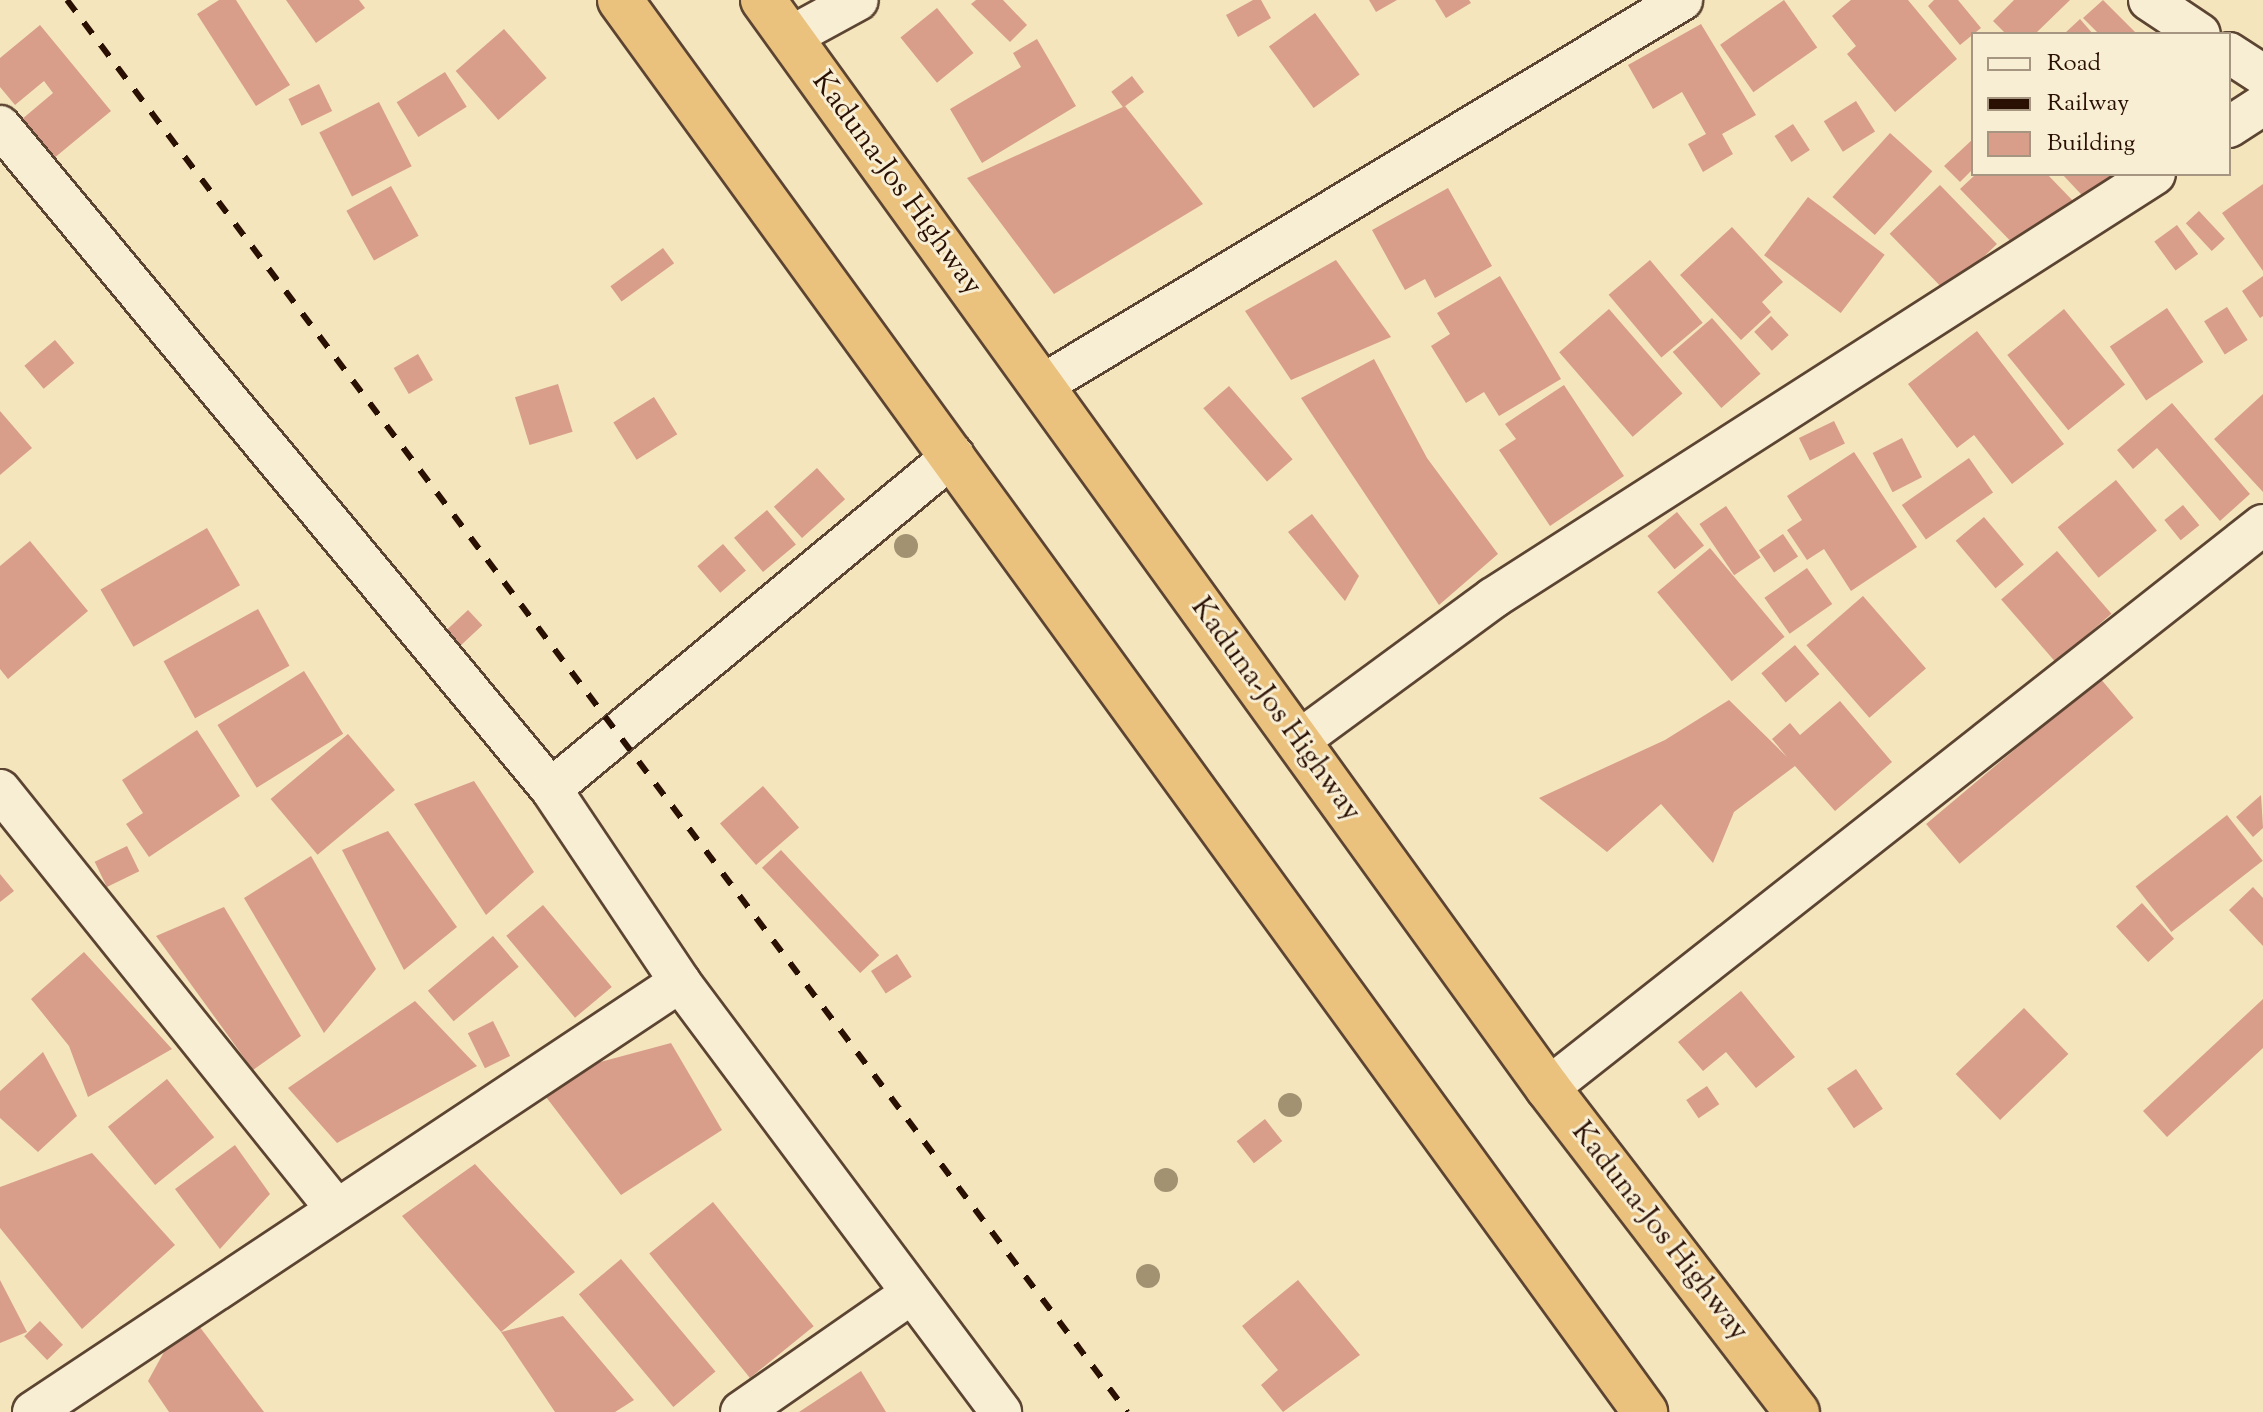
<!DOCTYPE html>
<style>
body{margin:0}
#map{position:relative;width:2263px;height:1412px;overflow:hidden;background:#f4e5bd;font-family:"Sorts Mill Goudy",serif}
div>[style]{position:absolute}
.building>*{inset:0;background:#d89e8a;transform-origin:0 0}
.roads{filter:drop-shadow(2px 0 #5c4432) drop-shadow(-2px 0 #5c4432) drop-shadow(0 2px #5c4432) drop-shadow(0 -2px #5c4432)}
.minor>*{height:40px;margin:-20px;padding:0 20px;transform-origin:20px;border-radius:20px;background:#f8eed4}
.highway>*{height:44px;margin:-22px;padding:0 22px;transform-origin:22px;border-radius:22px;background:#eac27e}
.rail>*{height:6px;margin-top:-3px;transform-origin:0;background:repeating-linear-gradient(90deg,#2a0f03 0 14px,transparent 0 28px)}
.trees>*{width:24px;height:24px;margin:-12px;border-radius:50%;background:#a29272}
span{translate:-50% -50%;white-space:nowrap;text-align:center;line-height:1.15;-webkit-text-stroke:6px #f8eed4;paint-order:stroke}
.street-label{font-size:30px;color:#2a0f03}
.legend{position:absolute;left:1971px;top:32px;width:260px;height:144px;box-sizing:border-box;background:#f8eed4;border:2px solid #a69580;margin:0;padding:10px 14px;list-style:none;font-size:24px;color:#2a0f03}
.legend li{display:flex;align-items:center;gap:16px;height:40px}
.legend b{width:40px;border:2px solid #a69580}
</style>
<div id="map">
<div class="building">
<i style="clip-path:polygon(219px 0,236px 0,290px 85px,256px 106px,197px 14px)"></i>
<i style="clip-path:polygon(286px 0,359px 0,365px 8px,316px 43px)"></i>
<i style="clip-path:polygon(976px 0,1003px 0,1027px 25px,1010px 42px,971px 4px)"></i>
<i style="clip-path:polygon(1253px 0,1261px 0,1271px 18px,1238px 37px,1226px 15px)"></i>
<i style="clip-path:polygon(1369px 0,1397px 0,1376px 12px)"></i>
<i style="clip-path:polygon(1435px 0,1469px 0,1471px 3px,1446px 18px)"></i>
<i style="left:1784px;top:0;width:58px;height:78px;rotate:55deg"></i>
<i style="clip-path:polygon(1851px 0,1908px 0,1957px 59px,1895px 112px,1847px 54px,1856px 46px,1832px 16px)"></i>
<i style="clip-path:polygon(1934px 0,1958px 0,1981px 28px,1960px 45px,1928px 6px)"></i>
<i style="clip-path:polygon(2014px 0,2070px 0,2035px 34px,2006px 34px,1993px 21px)"></i>
<i style="clip-path:polygon(2103px 0,2137px 34px,2099px 34px,2083px 18px)"></i>
<i style="left:937px;top:8px;width:58px;height:47px;rotate:51deg"></i>
<i style="left:1315px;top:13px;width:76px;height:57px;rotate:54deg"></i>
<i style="clip-path:polygon(2080px 19px,2093px 34px,2064px 34px)"></i>
<i style="clip-path:polygon(1701px 24px,1756px 115px,1722px 134px,1733px 154px,1703px 172px,1688px 144px,1706px 134px,1682px 92px,1653px 109px,1628px 65px)"></i>
<i style="clip-path:polygon(40px 25px,111px 111px,53px 159px,21px 120px,53px 93px,44px 81px,15px 105px,0 87px,0 58px)"></i>
<i style="left:504px;top:29px;width:65px;height:64px;rotate:49deg"></i>
<i style="clip-path:polygon(1037px 39px,1076px 106px,982px 163px,950px 109px,1021px 67px,1013px 53px)"></i>
<i style="left:445px;top:72px;width:41px;height:57px;rotate:58deg"></i>
<i style="left:1132px;top:76px;width:20px;height:26px;rotate:53deg"></i>
<i style="left:319px;top:84px;width:30px;height:34px;rotate:64deg"></i>
<i style="left:1856px;top:101px;width:36px;height:38px;rotate:58deg"></i>
<i style="left:379px;top:102px;width:72px;height:67px;rotate:63deg"></i>
<i style="clip-path:polygon(1125px 106px,1203px 204px,1054px 294px,967px 178px)"></i>
<i style="left:1793px;top:124px;width:31px;height:22px;rotate:57deg"></i>
<i style="left:1890px;top:133px;width:57px;height:86px;rotate:42deg"></i>
<i style="clip-path:polygon(1973px 139px,1973px 169px,1960px 182px,1944px 166px)"></i>
<i style="clip-path:polygon(1976px 174px,2047px 174px,2075px 203px,2023px 254px,1960px 189px)"></i>
<i style="clip-path:polygon(2062px 174px,2131px 174px,2095px 209px)"></i>
<i style="clip-path:polygon(2263px 184px,2263px 271px,2222px 213px)"></i>
<i style="left:1940px;top:185px;width:82px;height:70px;rotate:46deg"></i>
<i style="left:391px;top:186px;width:57px;height:51px;rotate:61deg"></i>
<i style="clip-path:polygon(1448px 188px,1492px 266px,1435px 298px,1425px 279px,1405px 290px,1372px 230px)"></i>
<i style="left:1808px;top:197px;width:96px;height:73px;rotate:37deg"></i>
<i style="left:2199px;top:211px;width:38px;height:18px;rotate:47deg"></i>
<i style="left:2177px;top:225px;width:36px;height:28px;rotate:54deg"></i>
<i style="clip-path:polygon(1732px 227px,1783px 282px,1762px 302px,1771px 312px,1741px 340px,1680px 275px)"></i>
<i style="left:663px;top:248px;width:19px;height:65px;rotate:54deg"></i>
<i style="clip-path:polygon(1336px 260px,1391px 337px,1291px 380px,1245px 311px)"></i>
<i style="left:1650px;top:260px;width:82px;height:54px;rotate:50deg"></i>
<i style="clip-path:polygon(1500px 276px,1561px 379px,1499px 416px,1484px 392px,1466px 403px,1431px 346px,1450px 334px,1437px 313px)"></i>
<i style="clip-path:polygon(2263px 276px,2263px 316px,2260px 318px,2242px 291px)"></i>
<i style="left:2227px;top:307px;width:39px;height:27px;rotate:58deg"></i>
<i style="left:2167px;top:308px;width:65px;height:69px;rotate:56deg"></i>
<i style="left:1609px;top:309px;width:112px;height:66px;rotate:49deg"></i>
<i style="left:2064px;top:309px;width:97px;height:73px;rotate:51deg"></i>
<i style="left:1771px;top:316px;width:26px;height:23px;rotate:47deg"></i>
<i style="left:1712px;top:318px;width:74px;height:52px;rotate:49deg"></i>
<i style="clip-path:polygon(1977px 331px,2064px 444px,2012px 484px,1974px 435px,1957px 448px,1908px 384px)"></i>
<i style="left:55px;top:340px;width:30px;height:40px;rotate:50deg"></i>
<i style="left:418px;top:354px;width:30px;height:28px;rotate:60deg"></i>
<i style="clip-path:polygon(1374px 359px,1427px 458px,1498px 554px,1439px 605px,1301px 398px)"></i>
<i style="left:558px;top:384px;width:50px;height:45px;rotate:73deg"></i>
<i style="clip-path:polygon(1564px 385px,1624px 476px,1550px 526px,1499px 450px,1516px 439px,1505px 424px)"></i>
<i style="left:1229px;top:386px;width:97px;height:34px;rotate:49deg"></i>
<i style="clip-path:polygon(2263px 394px,2263px 492px,2214px 439px)"></i>
<i style="left:654px;top:397px;width:44px;height:48px;rotate:58deg"></i>
<i style="clip-path:polygon(2172px 403px,2250px 494px,2220px 521px,2157px 448px,2133px 469px,2117px 450px)"></i>
<i style="clip-path:polygon(0 411px,32px 448px,0 475px)"></i>
<i style="left:1834px;top:421px;width:25px;height:39px;rotate:64deg"></i>
<i style="left:1902px;top:438px;width:44px;height:33px;rotate:63deg"></i>
<i style="clip-path:polygon(1854px 452px,1917px 547px,1851px 591px,1824px 549px,1807px 560px,1787px 530px,1802px 520px,1787px 496px)"></i>
<i style="left:1969px;top:458px;width:42px;height:82px;rotate:55deg"></i>
<i style="left:817px;top:468px;width:42px;height:58px;rotate:48deg"></i>
<i style="left:2116px;top:480px;width:65px;height:75px;rotate:51deg"></i>
<i style="left:2183px;top:505px;width:26px;height:24px;rotate:51deg"></i>
<i style="left:1726px;top:506px;width:62px;height:32px;rotate:56deg"></i>
<i style="left:767px;top:510px;width:45px;height:43px;rotate:50deg"></i>
<i style="left:1677px;top:512px;width:43px;height:38px;rotate:51deg"></i>
<i style="clip-path:polygon(1312px 514px,1359px 576px,1345px 601px,1288px 532px)"></i>
<i style="left:1984px;top:517px;width:62px;height:37px;rotate:50deg"></i>
<i style="left:207px;top:528px;width:66px;height:123px;rotate:60deg"></i>
<i style="left:1783px;top:534px;width:27px;height:29px;rotate:56deg"></i>
<i style="clip-path:polygon(30px 541px,88px 611px,8px 679px,0 669px,0 566px)"></i>
<i style="left:723px;top:544px;width:35px;height:34px;rotate:49deg"></i>
<i style="left:1710px;top:548px;width:116px;height:69px;rotate:50deg"></i>
<i style="left:2057px;top:551px;width:83px;height:74px;rotate:49deg"></i>
<i style="left:1807px;top:568px;width:44px;height:52px;rotate:55deg"></i>
<i style="left:1863px;top:596px;width:96px;height:75px;rotate:49deg"></i>
<i style="left:258px;top:609px;width:65px;height:108px;rotate:61deg"></i>
<i style="left:468px;top:610px;width:21px;height:38px;rotate:47deg"></i>
<i style="left:1795px;top:645px;width:38px;height:44px;rotate:50deg"></i>
<i style="left:304px;top:671px;width:74px;height:102px;rotate:58deg"></i>
<i style="left:2100px;top:678px;width:52px;height:227px;rotate:50deg"></i>
<i style="clip-path:polygon(1729px 700px,1787px 757px,1772px 739px,1790px 723px,1800px 735px,1840px 701px,1892px 762px,1835px 811px,1795px 766px,1734px 812px,1713px 863px,1661px 804px,1607px 852px,1539px 798px,1665px 740px)"></i>
<i style="clip-path:polygon(197px 730px,240px 796px,149px 857px,126px 824px,143px 813px,122px 780px)"></i>
<i style="left:348px;top:734px;width:73px;height:101px;rotate:50deg"></i>
<i style="clip-path:polygon(474px 781px,534px 872px,486px 915px,414px 804px)"></i>
<i style="left:763px;top:786px;width:55px;height:57px;rotate:49deg"></i>
<i style="clip-path:polygon(2261px 795px,2263px 828px,2253px 837px,2236px 817px)"></i>
<i style="left:2227px;top:815px;width:58px;height:116px;rotate:52deg"></i>
<i style="clip-path:polygon(388px 831px,457px 927px,404px 970px,342px 850px)"></i>
<i style="left:127px;top:846px;width:28px;height:36px;rotate:64deg"></i>
<i style="left:781px;top:850px;width:144px;height:26px;rotate:47deg"></i>
<i style="clip-path:polygon(311px 856px,376px 969px,324px 1033px,244px 898px)"></i>
<i style="clip-path:polygon(0 874px,14px 891px,0 902px)"></i>
<i style="clip-path:polygon(2253px 887px,2263px 898px,2263px 946px,2229px 910px)"></i>
<i style="left:2142px;top:903px;width:48px;height:35px;rotate:48deg"></i>
<i style="left:543px;top:905px;width:107px;height:48px;rotate:50deg"></i>
<i style="clip-path:polygon(224px 907px,301px 1036px,253px 1070px,156px 936px)"></i>
<i style="left:493px;top:936px;width:40px;height:85px;rotate:50deg"></i>
<i style="clip-path:polygon(84px 952px,172px 1049px,88px 1097px,69px 1046px,31px 999px)"></i>
<i style="left:897px;top:954px;width:27px;height:31px;rotate:57deg"></i>
<i style="clip-path:polygon(1741px 991px,1795px 1057px,1756px 1088px,1726px 1052px,1703px 1071px,1678px 1042px)"></i>
<i style="clip-path:polygon(2263px 999px,2263px 1048px,2167px 1137px,2143px 1111px)"></i>
<i style="clip-path:polygon(415px 1001px,477px 1066px,337px 1143px,288px 1088px)"></i>
<i style="left:2024px;top:1008px;width:64px;height:95px;rotate:46deg"></i>
<i style="left:493px;top:1021px;width:39px;height:28px;rotate:64deg"></i>
<i style="clip-path:polygon(671px 1043px,722px 1130px,621px 1195px,533px 1080px)"></i>
<i style="clip-path:polygon(43px 1052px,77px 1116px,38px 1152px,0 1118px,0 1091px)"></i>
<i style="left:1856px;top:1069px;width:48px;height:35px;rotate:56deg"></i>
<i style="left:167px;top:1079px;width:75px;height:76px;rotate:51deg"></i>
<i style="left:1707px;top:1086px;width:22px;height:25px;rotate:56deg"></i>
<i style="left:1265px;top:1119px;width:28px;height:36px;rotate:52deg"></i>
<i style="clip-path:polygon(235px 1145px,270px 1194px,220px 1249px,175px 1189px)"></i>
<i style="clip-path:polygon(92px 1153px,175px 1245px,82px 1329px,0 1228px,0 1187px)"></i>
<i style="clip-path:polygon(475px 1164px,575px 1272px,501px 1332px,563px 1316px,634px 1400px,615px 1412px,555px 1412px,501px 1332px,402px 1216px)"></i>
<i style="left:713px;top:1202px;width:160px;height:82px;rotate:51deg"></i>
<i style="left:621px;top:1259px;width:147px;height:55px;rotate:50deg"></i>
<i style="clip-path:polygon(0 1280px,27px 1332px,0 1343px)"></i>
<i style="clip-path:polygon(1298px 1280px,1360px 1355px,1283px 1412px,1261px 1385px,1278px 1370px,1242px 1326px)"></i>
<i style="clip-path:polygon(187px 1310px,264px 1412px,169px 1412px,148px 1381px)"></i>
<i style="left:40px;top:1321px;width:33px;height:22px;rotate:46deg"></i>
<i style="clip-path:polygon(861px 1371px,886px 1412px,799px 1412px)"></i>
</div>
<div class="roads">
<div class="minor">
<i style="left:2149px;top:0;width:61px;rotate:33.7deg"></i>
<i style="left:790px;top:37px;width:77px;rotate:-28.6deg"></i>
<i style="left:2229px;top:53px;width:40px;rotate:32.9deg"></i>
<i style="left:0;top:126px;width:862px;rotate:50.27deg"></i>
<i style="left:551px;top:789px;width:232px;rotate:56.2deg"></i>
<i style="left:680px;top:982px;width:537px;rotate:53.26deg"></i>
<i style="left:2229px;top:127px;width:40px;rotate:-32.9deg"></i>
<i style="left:1042px;top:385px;width:747px;rotate:-31.03deg"></i>
<i style="left:1297px;top:742px;width:243px;rotate:-36.3deg"></i>
<i style="left:1493px;top:598px;width:786px;rotate:-32.64deg"></i>
<i style="left:551px;top:789px;width:523px;rotate:-39.65deg"></i>
<i style="left:0;top:790px;width:538px;rotate:51.26deg"></i>
<i style="left:1548px;top:1088px;width:910px;rotate:-38.22deg"></i>
<i style="left:33px;top:1412px;width:777px;rotate:-33.61deg"></i>
<i style="left:741px;top:1412px;width:208px;rotate:-34.8deg"></i>
</div>
<div class="highway">
<i style="left:620px;top:0;width:1745px;rotate:54.02deg"></i>
<i style="left:763px;top:0;width:1342px;rotate:54.19deg"></i>
<i style="left:1548px;top:1088px;width:409px;rotate:52.5deg"></i>
</div>
</div>
<div class="rail">
<i style="left:67px;top:0;width:1766px;rotate:53.1deg"></i>
</div>
<div class="trees">
<i style="left:906px;top:546px"></i>
<i style="left:1290px;top:1105px"></i>
<i style="left:1166px;top:1180px"></i>
<i style="left:1148px;top:1276px"></i>
</div>
<div class="street-label">
<span style="left:896px;top:184px;rotate:54deg">Kaduna-Jos Highway</span>
<span style="left:1275px;top:710px;rotate:54deg">Kaduna-Jos Highway</span>
<span style="left:1659px;top:1232px;rotate:52deg">Kaduna-Jos Highway</span>
</div>
<ul class="legend">
<li><b style="height:10px;background:#f8eed4"></b>Road</li>
<li><b style="height:10px;background:#2a0f03"></b>Railway</li>
<li><b style="height:22px;background:#d89e8a"></b>Building</li>
</ul>
</div>
